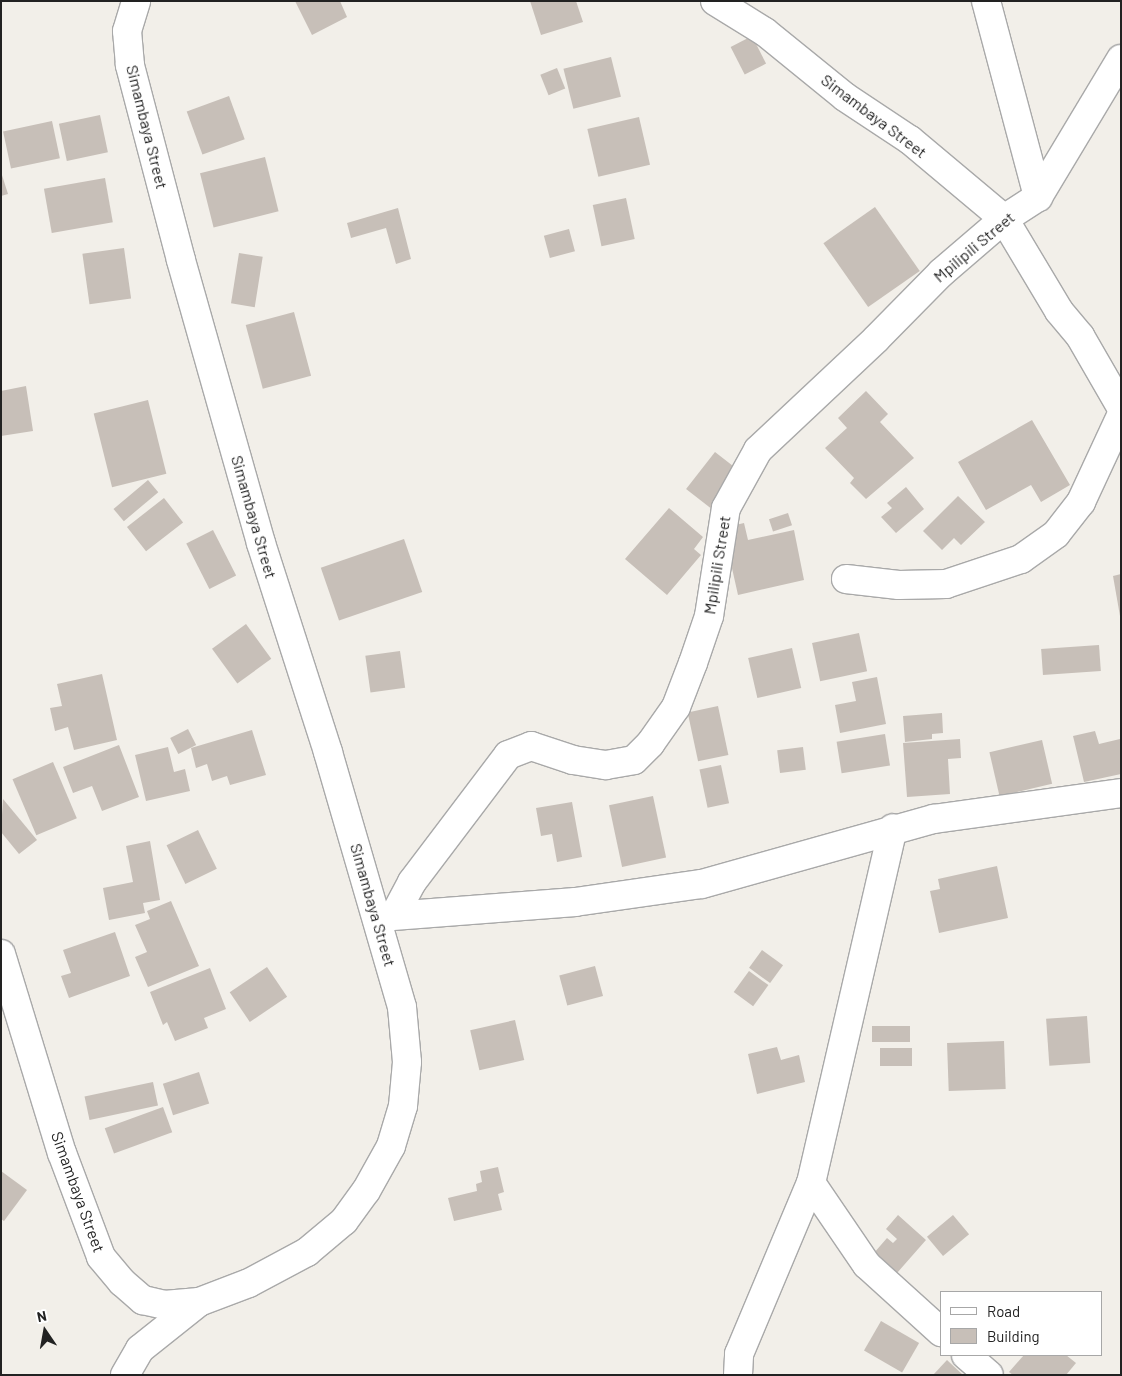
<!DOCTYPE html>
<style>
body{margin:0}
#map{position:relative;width:1122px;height:1376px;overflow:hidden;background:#f2efe9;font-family:Barlow,sans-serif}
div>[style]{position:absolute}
.building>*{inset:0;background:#c7bfb8;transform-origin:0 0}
.roads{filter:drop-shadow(1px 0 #a9a9a9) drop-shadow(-1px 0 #a9a9a9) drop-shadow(0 1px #a9a9a9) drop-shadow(0 -1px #a9a9a9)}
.minor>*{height:28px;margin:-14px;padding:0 14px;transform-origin:14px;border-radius:14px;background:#fff}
span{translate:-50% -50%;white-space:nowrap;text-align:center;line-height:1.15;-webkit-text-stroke:4px #fff;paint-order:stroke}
.street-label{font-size:16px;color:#222}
.frame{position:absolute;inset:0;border:2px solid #222;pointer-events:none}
.legend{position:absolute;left:940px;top:1291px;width:162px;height:65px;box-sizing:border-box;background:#fff;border:1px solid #a7a7a7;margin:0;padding:6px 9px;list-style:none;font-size:15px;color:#222}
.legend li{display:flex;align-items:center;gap:10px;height:25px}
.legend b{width:25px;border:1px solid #a7a7a7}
.north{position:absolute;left:20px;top:1306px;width:50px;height:50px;-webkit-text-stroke:4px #fff;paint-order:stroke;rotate:348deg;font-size:14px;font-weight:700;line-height:20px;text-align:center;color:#222}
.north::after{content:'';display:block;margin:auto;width:18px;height:22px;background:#222;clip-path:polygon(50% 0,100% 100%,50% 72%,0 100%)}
</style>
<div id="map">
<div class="building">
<i style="clip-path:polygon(295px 1px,340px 1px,347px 17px,312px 35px)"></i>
<i style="clip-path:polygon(530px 1px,576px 1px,583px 22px,541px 35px)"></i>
<i style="left:752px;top:36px;width:31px;height:24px;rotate:63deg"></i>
<i style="left:611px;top:57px;width:41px;height:49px;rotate:76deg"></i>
<i style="left:557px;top:68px;width:22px;height:18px;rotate:68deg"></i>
<i style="left:229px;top:96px;width:46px;height:45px;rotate:70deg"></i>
<i style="left:100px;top:115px;width:38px;height:42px;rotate:78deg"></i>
<i style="left:639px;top:117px;width:49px;height:53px;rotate:77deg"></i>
<i style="left:52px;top:121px;width:38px;height:50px;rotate:78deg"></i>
<i style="left:265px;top:157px;width:56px;height:67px;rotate:76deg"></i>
<i style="clip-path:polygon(1px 172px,8px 194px,1px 196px)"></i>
<i style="left:105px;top:178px;width:45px;height:62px;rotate:80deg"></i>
<i style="left:626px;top:198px;width:42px;height:34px;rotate:78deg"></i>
<i style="left:875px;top:207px;width:78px;height:63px;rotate:55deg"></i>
<i style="clip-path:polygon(398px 208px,411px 259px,396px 264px,386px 228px,351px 238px,347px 223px)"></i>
<i style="left:569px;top:229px;width:23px;height:26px;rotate:75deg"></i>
<i style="left:124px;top:248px;width:51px;height:42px;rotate:82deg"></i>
<i style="left:239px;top:253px;width:24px;height:51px;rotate:9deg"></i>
<i style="left:294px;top:312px;width:66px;height:50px;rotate:75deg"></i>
<i style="clip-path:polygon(26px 386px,33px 431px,1px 436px,1px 391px)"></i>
<i style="clip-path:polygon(866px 391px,888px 414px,880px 422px,914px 458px,866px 499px,850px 483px,854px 478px,825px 448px,847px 428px,838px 418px)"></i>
<i style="left:148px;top:400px;width:76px;height:56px;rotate:76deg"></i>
<i style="clip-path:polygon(1032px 420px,1070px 485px,1041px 502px,1031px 485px,986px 510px,958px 462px)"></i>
<i style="left:715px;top:452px;width:31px;height:47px;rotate:38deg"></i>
<i style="left:148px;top:480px;width:16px;height:45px;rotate:50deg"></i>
<i style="clip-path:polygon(906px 487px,924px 509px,896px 533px,881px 517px,892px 508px,887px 503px)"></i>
<i style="clip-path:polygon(958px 496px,985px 522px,961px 545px,954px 538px,942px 550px,923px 531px)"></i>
<i style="left:164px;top:498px;width:31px;height:47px;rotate:52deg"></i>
<i style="clip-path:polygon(669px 508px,703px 537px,694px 549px,701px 555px,667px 595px,625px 559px)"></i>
<i style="left:788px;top:513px;width:13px;height:20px;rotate:72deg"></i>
<i style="clip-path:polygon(744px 523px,748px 540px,794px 530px,804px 580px,738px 595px,723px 528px)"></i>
<i style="left:213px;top:530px;width:51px;height:30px;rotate:63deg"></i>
<i style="left:404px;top:539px;width:56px;height:88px;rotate:71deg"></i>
<i style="clip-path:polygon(1121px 574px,1121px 616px,1120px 616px,1113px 576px)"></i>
<i style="left:246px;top:624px;width:43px;height:42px;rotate:54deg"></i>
<i style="left:859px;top:633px;width:39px;height:48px;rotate:78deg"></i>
<i style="left:1099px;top:645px;width:26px;height:58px;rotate:86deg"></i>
<i style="left:792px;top:648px;width:41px;height:45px;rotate:77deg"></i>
<i style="left:400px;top:651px;width:37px;height:35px;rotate:82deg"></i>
<i style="clip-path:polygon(102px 674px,117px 740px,74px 750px,68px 727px,55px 731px,50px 708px,62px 706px,57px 684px)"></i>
<i style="clip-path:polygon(877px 677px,886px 724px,840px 733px,835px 705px,856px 701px,852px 682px)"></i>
<i style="left:718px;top:706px;width:50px;height:31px;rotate:78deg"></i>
<i style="clip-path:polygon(942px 713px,943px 733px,932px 734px,932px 739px,905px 742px,903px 716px)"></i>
<i style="left:188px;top:729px;width:18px;height:20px;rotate:63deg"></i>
<i style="clip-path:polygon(252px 730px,266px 775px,230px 785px,227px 776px,212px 781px,207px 764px,196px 768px,191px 748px)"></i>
<i style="clip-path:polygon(1095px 731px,1099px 744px,1120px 739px,1121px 774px,1084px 782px,1073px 736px)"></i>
<i style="left:885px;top:734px;width:32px;height:49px;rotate:81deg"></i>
<i style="clip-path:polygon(960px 739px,961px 758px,948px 759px,950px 794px,907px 797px,903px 743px)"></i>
<i style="left:1042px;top:740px;width:45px;height:54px;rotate:77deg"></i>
<i style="clip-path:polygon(119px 745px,139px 797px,102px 811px,92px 786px,73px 793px,63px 767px)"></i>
<i style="clip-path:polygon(168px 747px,174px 772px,185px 769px,190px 791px,146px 801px,135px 755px)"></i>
<i style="left:803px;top:747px;width:23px;height:26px;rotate:83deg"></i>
<i style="left:53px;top:762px;width:61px;height:44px;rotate:67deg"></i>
<i style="left:721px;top:765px;width:39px;height:22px;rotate:78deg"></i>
<i style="left:653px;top:796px;width:63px;height:45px;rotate:78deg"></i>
<i style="clip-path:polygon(3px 799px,37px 840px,19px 854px,1px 832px)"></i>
<i style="clip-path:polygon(572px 802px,582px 857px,557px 862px,552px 834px,541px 836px,536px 808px)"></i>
<i style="left:198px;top:830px;width:43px;height:35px;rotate:64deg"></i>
<i style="clip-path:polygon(150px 841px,160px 900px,143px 903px,145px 913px,109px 920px,103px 888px,133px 882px,126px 846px)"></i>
<i style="clip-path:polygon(997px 866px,1008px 918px,939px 933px,930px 891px,940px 889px,938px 879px)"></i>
<i style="clip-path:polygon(171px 901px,199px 966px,148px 987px,135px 957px,147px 952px,135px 925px,150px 919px,147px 911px)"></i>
<i style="clip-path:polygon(115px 932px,130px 976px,69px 998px,61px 976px,71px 973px,63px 950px)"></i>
<i style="left:762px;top:950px;width:26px;height:22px;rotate:36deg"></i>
<i style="left:595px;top:966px;width:31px;height:37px;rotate:75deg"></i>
<i style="left:267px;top:967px;width:36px;height:45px;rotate:56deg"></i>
<i style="clip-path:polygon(210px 968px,226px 1009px,204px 1018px,208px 1028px,175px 1041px,167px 1022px,163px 1025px,150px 992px)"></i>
<i style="left:749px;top:971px;width:24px;height:26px;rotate:36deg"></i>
<i style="left:1087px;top:1016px;width:47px;height:41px;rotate:86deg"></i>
<i style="left:515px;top:1020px;width:41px;height:46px;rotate:77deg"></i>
<i style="left:910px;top:1026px;width:16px;height:38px;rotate:90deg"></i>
<i style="left:1004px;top:1041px;width:48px;height:57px;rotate:88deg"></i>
<i style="clip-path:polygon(777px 1047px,781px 1060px,799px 1055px,805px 1082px,757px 1094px,748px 1054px)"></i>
<i style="left:912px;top:1048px;width:18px;height:32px;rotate:90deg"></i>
<i style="left:199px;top:1072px;width:33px;height:38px;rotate:72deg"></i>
<i style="left:153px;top:1082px;width:24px;height:70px;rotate:78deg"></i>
<i style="left:163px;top:1107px;width:27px;height:62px;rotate:70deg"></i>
<i style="clip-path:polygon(498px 1167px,504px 1192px,498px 1194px,502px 1210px,454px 1221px,448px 1198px,477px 1191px,476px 1184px,482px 1182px,480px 1171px)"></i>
<i style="clip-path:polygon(1px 1171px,27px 1190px,4px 1221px,1px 1219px)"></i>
<i style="clip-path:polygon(898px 1215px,926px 1240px,897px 1273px,874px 1253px,887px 1238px,893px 1243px,897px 1239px,886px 1229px)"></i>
<i style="left:953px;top:1215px;width:25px;height:34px;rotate:50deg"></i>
<i style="left:881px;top:1321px;width:44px;height:34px;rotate:30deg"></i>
<i style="clip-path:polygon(1024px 1355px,1066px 1355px,1076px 1363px,1066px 1375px,1013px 1375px,1009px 1372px)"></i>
<i style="clip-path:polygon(947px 1360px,963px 1375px,933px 1375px)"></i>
</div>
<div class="roads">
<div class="minor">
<i style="left:715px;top:1px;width:59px;rotate:31.8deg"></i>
<i style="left:765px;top:32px;width:103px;rotate:39.1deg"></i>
<i style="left:845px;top:97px;width:78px;rotate:33.5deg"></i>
<i style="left:910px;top:140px;width:123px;rotate:40deg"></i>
<i style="left:1004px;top:219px;width:107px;rotate:59.1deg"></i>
<i style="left:1059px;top:311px;width:33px;rotate:50deg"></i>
<i style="left:1080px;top:336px;width:82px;rotate:60deg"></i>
<i style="left:986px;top:1px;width:203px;rotate:75.1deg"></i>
<i style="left:846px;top:579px;width:53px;rotate:6.5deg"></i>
<i style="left:899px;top:585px;width:47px;rotate:-1.2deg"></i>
<i style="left:946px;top:584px;width:79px;rotate:-18.4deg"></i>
<i style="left:1021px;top:559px;width:43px;rotate:-35.5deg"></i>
<i style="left:1056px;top:534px;width:41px;rotate:-52deg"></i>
<i style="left:1081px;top:502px;width:95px;rotate:-65.1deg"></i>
<i style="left:395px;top:914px;width:36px;rotate:-62deg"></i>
<i style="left:412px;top:882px;width:159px;rotate:-52.9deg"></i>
<i style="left:508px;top:755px;width:25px;rotate:-21deg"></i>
<i style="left:531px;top:746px;width:44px;rotate:18.4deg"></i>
<i style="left:573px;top:760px;width:33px;rotate:9deg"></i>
<i style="left:606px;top:765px;width:28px;rotate:-10deg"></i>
<i style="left:634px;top:760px;width:23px;rotate:-45deg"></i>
<i style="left:650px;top:744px;width:45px;rotate:-54.9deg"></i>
<i style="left:676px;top:707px;width:47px;rotate:-68.9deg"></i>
<i style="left:693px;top:663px;width:50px;rotate:-71.2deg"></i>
<i style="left:709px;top:616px;width:109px;rotate:-81.1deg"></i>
<i style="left:726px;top:508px;width:66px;rotate:-61.1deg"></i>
<i style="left:758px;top:450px;width:162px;rotate:-43.2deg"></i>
<i style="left:876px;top:339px;width:93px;rotate:-45.4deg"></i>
<i style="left:941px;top:273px;width:83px;rotate:-40.6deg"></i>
<i style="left:1004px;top:219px;width:40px;rotate:-32.9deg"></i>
<i style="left:1038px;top:197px;width:161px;rotate:-59deg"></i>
<i style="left:380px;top:917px;width:196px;rotate:-4.4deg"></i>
<i style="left:575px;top:902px;width:128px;rotate:-8.1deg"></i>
<i style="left:702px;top:884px;width:241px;rotate:-15.7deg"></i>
<i style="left:934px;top:819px;width:189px;rotate:-7.9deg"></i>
<i style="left:1px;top:954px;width:208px;rotate:73deg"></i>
<i style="left:62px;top:1153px;width:111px;rotate:69.4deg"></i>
<i style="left:101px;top:1257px;width:33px;rotate:50deg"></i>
<i style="left:122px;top:1282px;width:28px;rotate:41deg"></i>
<i style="left:143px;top:1300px;width:22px;rotate:13deg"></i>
<i style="left:164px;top:1305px;width:35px;rotate:-5deg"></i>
<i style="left:199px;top:1302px;width:53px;rotate:-20.8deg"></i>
<i style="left:249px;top:1283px;width:66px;rotate:-28.1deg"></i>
<i style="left:307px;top:1252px;width:48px;rotate:-40deg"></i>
<i style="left:344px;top:1221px;width:37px;rotate:-54deg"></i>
<i style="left:366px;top:1191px;width:51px;rotate:-60.9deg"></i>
<i style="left:391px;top:1146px;width:42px;rotate:-73.3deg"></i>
<i style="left:403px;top:1106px;width:44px;rotate:-84.8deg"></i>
<i style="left:407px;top:1062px;width:55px;rotate:-95.2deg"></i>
<i style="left:402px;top:1007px;width:266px;rotate:-106.2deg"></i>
<i style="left:328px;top:752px;width:219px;rotate:-107.8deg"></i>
<i style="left:261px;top:543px;width:294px;rotate:-105.8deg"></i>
<i style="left:181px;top:260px;width:202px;rotate:-104.7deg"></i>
<i style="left:130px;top:65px;width:34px;rotate:-95deg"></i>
<i style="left:127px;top:31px;width:31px;rotate:-73deg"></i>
<i style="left:811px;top:1183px;width:99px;rotate:55.7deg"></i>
<i style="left:867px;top:1265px;width:100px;rotate:42.2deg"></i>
<i style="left:966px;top:1355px;width:30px;rotate:41deg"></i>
<i style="left:125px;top:1375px;width:30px;rotate:-60deg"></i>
<i style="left:140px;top:1349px;width:75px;rotate:-38.5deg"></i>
<i style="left:738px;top:1375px;width:21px;rotate:-87deg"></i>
<i style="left:739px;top:1354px;width:186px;rotate:-67.2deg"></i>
<i style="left:811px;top:1183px;width:364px;rotate:-77deg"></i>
</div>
</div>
<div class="street-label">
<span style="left:874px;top:116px;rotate:37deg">Simambaya Street</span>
<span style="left:147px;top:127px;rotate:76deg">Simambaya Street</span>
<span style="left:974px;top:247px;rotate:-40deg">Mpilipili Street</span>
<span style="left:254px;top:517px;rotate:74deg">Simambaya Street</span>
<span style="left:717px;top:565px;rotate:-81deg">Mpilipili Street</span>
<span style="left:373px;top:905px;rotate:74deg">Simambaya Street</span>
<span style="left:78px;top:1192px;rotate:70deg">Simambaya Street</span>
</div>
<div class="frame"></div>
<ul class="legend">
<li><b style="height:6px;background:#fff"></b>Road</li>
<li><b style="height:14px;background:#c7bfb8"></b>Building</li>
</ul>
<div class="north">N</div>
</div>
